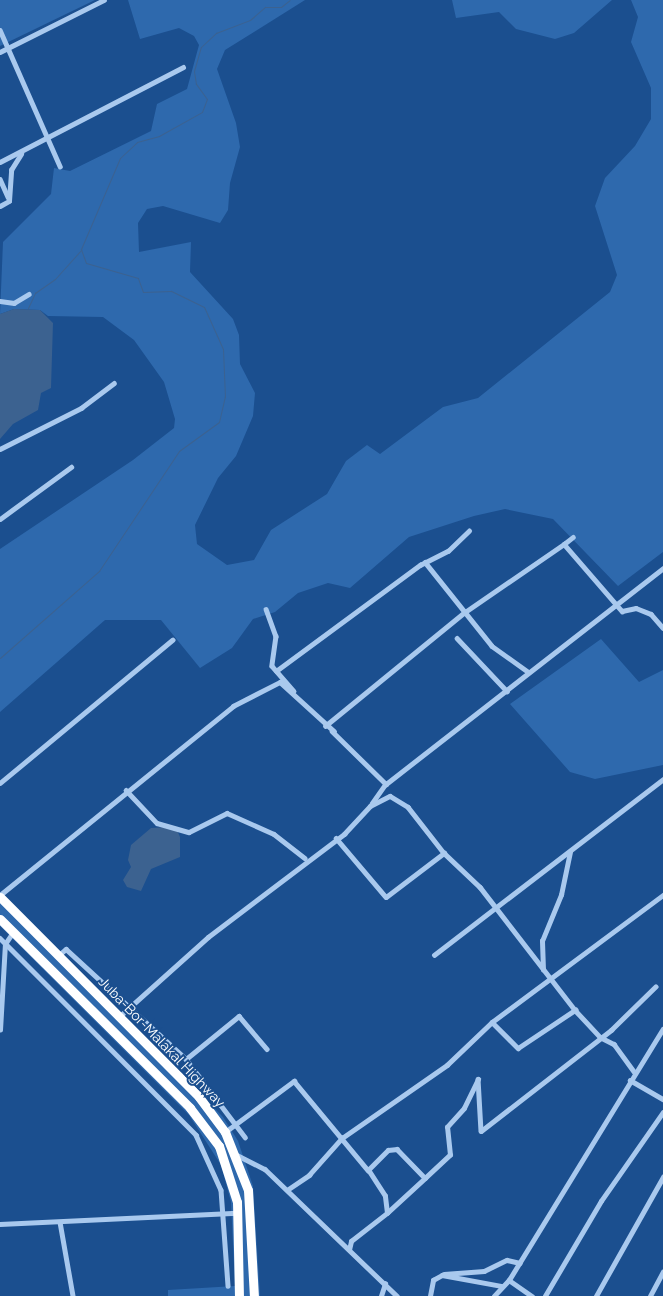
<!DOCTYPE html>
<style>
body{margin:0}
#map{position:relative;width:663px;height:1296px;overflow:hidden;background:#1b4f8f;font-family:Raleway,sans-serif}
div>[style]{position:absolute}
.green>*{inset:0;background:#2e69ad}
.water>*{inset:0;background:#3c6290}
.stream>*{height:1px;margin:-0.5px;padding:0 0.5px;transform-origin:0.5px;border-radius:0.5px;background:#3c6290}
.street>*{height:4.5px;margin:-2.25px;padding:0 2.25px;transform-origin:2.25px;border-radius:2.25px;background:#a9c9ee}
.highway>*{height:9px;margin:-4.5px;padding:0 4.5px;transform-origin:4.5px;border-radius:4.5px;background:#fff}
span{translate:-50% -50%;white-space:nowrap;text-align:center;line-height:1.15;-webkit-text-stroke:4px #1b4f8f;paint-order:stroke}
.street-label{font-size:14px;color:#fff}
</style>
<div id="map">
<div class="green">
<i style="clip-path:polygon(0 0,95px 0,0 46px)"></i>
<i style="clip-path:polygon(128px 0,305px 0,225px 50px,217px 69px,236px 123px,240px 147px,230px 183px,228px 210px,220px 223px,163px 206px,147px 209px,138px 223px,139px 252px,191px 242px,190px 272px,233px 319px,239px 335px,240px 364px,255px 393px,253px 416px,236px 456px,218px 478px,195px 525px,197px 544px,227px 565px,254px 560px,271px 530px,327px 494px,346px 461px,367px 445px,380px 454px,443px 407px,478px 398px,610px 292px,617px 275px,595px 206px,605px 178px,635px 146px,651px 119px,651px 88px,631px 42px,638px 17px,631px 0,663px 0,663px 552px,618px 586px,553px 519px,505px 509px,474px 516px,409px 537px,350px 588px,328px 583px,298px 593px,275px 612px,253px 619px,232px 648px,200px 668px,161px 620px,105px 620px,0 712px,0 549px,133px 460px,174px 428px,175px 419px,164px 382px,134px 340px,103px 317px,48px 316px,40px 310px,14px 309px,0 314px,3px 242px,51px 194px,54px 168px,70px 171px,151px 131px,157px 104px,187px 89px,199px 45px,194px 36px,179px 28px,140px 39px)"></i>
<i style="clip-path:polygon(452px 0,612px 0,574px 33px,555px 39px,516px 29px,499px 12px,456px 18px)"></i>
<i style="clip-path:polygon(601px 639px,639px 682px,663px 670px,663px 765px,595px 779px,570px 772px,510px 704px)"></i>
<i style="clip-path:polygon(0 892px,223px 1117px,238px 1141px,253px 1186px,260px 1296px,168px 1296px,168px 1290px,235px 1286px,231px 1202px,221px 1165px,189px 1115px,0 926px)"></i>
</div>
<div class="water">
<i style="clip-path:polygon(14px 309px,40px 310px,53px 323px,51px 388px,41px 393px,38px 410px,13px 424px,0 439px,0 314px)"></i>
<i style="clip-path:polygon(168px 827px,177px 830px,180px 837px,180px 857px,151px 869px,141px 891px,127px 887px,123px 880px,131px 867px,128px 860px,131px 845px,151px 828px)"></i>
</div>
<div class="stream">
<i style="left:28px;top:308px;width:17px;rotate:-65deg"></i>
<i style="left:35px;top:293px;width:24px;rotate:-35deg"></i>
<i style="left:55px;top:279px;width:39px;rotate:-48deg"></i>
<i style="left:0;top:658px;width:132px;rotate:-41.3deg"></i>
<i style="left:99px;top:571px;width:144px;rotate:-56.3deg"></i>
<i style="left:179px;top:451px;width:49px;rotate:-35.9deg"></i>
<i style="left:219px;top:422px;width:26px;rotate:-77deg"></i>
<i style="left:225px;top:397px;width:48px;rotate:-92.4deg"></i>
<i style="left:223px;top:349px;width:46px;rotate:-114.3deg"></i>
<i style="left:204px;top:307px;width:37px;rotate:-154deg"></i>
<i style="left:171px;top:291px;width:28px;rotate:178deg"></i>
<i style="left:143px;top:292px;width:15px;rotate:-110deg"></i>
<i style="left:138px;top:278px;width:54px;rotate:-163.9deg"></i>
<i style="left:86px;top:263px;width:15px;rotate:-110deg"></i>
<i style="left:81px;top:249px;width:99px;rotate:-66.8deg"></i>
<i style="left:120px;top:158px;width:23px;rotate:-43deg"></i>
<i style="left:137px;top:142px;width:23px;rotate:-15deg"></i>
<i style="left:159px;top:136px;width:49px;rotate:-29.2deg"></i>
<i style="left:202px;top:112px;width:14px;rotate:-69deg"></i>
<i style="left:207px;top:99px;width:19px;rotate:-126deg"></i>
<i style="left:196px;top:84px;width:13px;rotate:-99deg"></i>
<i style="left:194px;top:71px;width:25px;rotate:-74deg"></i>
<i style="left:201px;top:47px;width:21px;rotate:-43deg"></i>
<i style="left:216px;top:33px;width:36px;rotate:-21deg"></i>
<i style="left:250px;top:20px;width:20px;rotate:-41deg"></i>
<i style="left:265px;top:7px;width:16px"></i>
<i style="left:281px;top:7px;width:11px;rotate:-38deg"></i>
</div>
<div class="street">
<i style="left:0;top:30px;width:149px;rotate:66.2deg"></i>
<i style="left:0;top:52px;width:116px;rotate:-26.6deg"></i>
<i style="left:0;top:162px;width:206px;rotate:-27.4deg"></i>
<i style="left:0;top:179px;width:20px;rotate:66deg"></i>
<i style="left:0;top:206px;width:10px;rotate:-29deg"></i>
<i style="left:9px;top:201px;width:31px;rotate:-86deg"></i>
<i style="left:11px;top:170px;width:19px;rotate:-58deg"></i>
<i style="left:0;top:301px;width:14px;rotate:8deg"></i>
<i style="left:14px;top:303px;width:17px;rotate:-31deg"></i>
<i style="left:0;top:449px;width:91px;rotate:-26.8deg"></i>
<i style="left:81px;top:408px;width:41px;rotate:-37.1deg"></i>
<i style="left:0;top:519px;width:88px;rotate:-36.2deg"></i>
<i style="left:564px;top:544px;width:11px;rotate:-38deg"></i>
<i style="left:425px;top:562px;width:107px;rotate:51.4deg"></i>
<i style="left:492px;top:646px;width:43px;rotate:35.5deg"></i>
<i style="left:266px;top:609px;width:29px;rotate:70deg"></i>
<i style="left:276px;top:636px;width:30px;rotate:98deg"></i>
<i style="left:272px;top:666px;width:33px;rotate:49deg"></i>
<i style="left:457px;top:638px;width:73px;rotate:46.7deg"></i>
<i style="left:276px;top:671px;width:179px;rotate:-36.4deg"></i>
<i style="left:420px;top:565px;width:31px;rotate:-27deg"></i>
<i style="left:448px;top:551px;width:29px;rotate:-44deg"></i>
<i style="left:325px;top:726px;width:181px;rotate:-39.2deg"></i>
<i style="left:465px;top:612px;width:120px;rotate:-34.5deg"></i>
<i style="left:564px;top:544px;width:89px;rotate:49.1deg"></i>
<i style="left:622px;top:611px;width:14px;rotate:-12deg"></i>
<i style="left:636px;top:608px;width:16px;rotate:22deg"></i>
<i style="left:651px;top:614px;width:18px;rotate:49deg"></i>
<i style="left:332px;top:731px;width:76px;rotate:44.5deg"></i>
<i style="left:386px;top:784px;width:24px;rotate:125deg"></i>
<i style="left:0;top:783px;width:224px;rotate:-39.7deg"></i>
<i style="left:386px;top:784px;width:351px;rotate:-37.9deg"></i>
<i style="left:126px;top:790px;width:45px;rotate:46.8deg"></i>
<i style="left:157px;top:823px;width:33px;rotate:16deg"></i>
<i style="left:189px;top:832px;width:42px;rotate:-26.6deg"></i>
<i style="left:227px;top:813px;width:51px;rotate:24.1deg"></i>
<i style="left:274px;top:834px;width:39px;rotate:38deg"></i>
<i style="left:336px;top:838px;width:77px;rotate:49.7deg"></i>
<i style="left:386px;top:897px;width:73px;rotate:-37.2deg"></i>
<i style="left:0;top:895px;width:300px;rotate:-39deg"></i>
<i style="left:233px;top:706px;width:53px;rotate:-27.1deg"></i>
<i style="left:280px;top:682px;width:73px;rotate:42.2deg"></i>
<i style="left:0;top:938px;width:278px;rotate:45.1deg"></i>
<i style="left:196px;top:1135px;width:60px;rotate:65.6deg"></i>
<i style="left:221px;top:1190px;width:96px;rotate:85.8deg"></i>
<i style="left:59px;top:955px;width:9px;rotate:-41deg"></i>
<i style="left:66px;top:949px;width:163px;rotate:42.5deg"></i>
<i style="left:186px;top:1059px;width:98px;rotate:52.9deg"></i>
<i style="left:434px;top:955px;width:289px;rotate:-37.5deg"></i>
<i style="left:543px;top:970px;width:29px;rotate:-92deg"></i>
<i style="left:542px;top:941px;width:50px;rotate:-67.6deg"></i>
<i style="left:561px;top:895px;width:44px;rotate:-78.2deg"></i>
<i style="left:120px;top:1016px;width:118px;rotate:-41.9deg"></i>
<i style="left:208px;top:937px;width:171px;rotate:-37.1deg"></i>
<i style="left:344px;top:834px;width:38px;rotate:-47deg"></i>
<i style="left:370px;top:806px;width:22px;rotate:-27deg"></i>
<i style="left:390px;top:796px;width:21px;rotate:31deg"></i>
<i style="left:408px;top:807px;width:58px;rotate:52deg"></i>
<i style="left:444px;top:853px;width:50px;rotate:43.4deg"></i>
<i style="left:480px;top:887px;width:155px;rotate:52.3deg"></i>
<i style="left:575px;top:1010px;width:37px;rotate:47deg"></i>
<i style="left:600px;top:1037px;width:16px;rotate:27deg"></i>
<i style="left:614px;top:1044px;width:34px;rotate:54deg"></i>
<i style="left:492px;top:1022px;width:213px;rotate:-36.6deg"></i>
<i style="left:0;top:1030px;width:86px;rotate:-86.7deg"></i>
<i style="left:5px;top:944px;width:14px;rotate:-56deg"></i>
<i style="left:186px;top:1059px;width:68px;rotate:-39.1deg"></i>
<i style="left:239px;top:1016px;width:43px;rotate:49.7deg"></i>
<i style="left:630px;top:1080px;width:38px;rotate:30deg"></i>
<i style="left:225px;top:1132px;width:86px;rotate:-36.5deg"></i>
<i style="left:294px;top:1081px;width:116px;rotate:50.3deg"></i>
<i style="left:237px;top:1155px;width:31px;rotate:27deg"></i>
<i style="left:265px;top:1169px;width:183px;rotate:43.9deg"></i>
<i style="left:287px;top:1190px;width:27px;rotate:-34deg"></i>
<i style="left:309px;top:1175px;width:50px;rotate:-48.3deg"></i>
<i style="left:342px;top:1138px;width:128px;rotate:-34.8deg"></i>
<i style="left:447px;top:1065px;width:62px;rotate:-43.7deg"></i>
<i style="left:492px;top:1022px;width:37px;rotate:45deg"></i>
<i style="left:518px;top:1048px;width:69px;rotate:-33.7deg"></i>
<i style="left:387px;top:1213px;width:52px;rotate:-42.6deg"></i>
<i style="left:60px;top:1222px;width:75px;rotate:80deg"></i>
<i style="left:0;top:1224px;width:237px;rotate:-2.7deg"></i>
<i style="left:349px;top:1250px;width:9px;rotate:-77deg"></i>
<i style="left:351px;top:1241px;width:46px;rotate:-37.9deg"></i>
<i style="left:387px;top:1213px;width:17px;rotate:-97deg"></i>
<i style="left:385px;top:1196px;width:31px;rotate:-123deg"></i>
<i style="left:368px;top:1170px;width:28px;rotate:-45deg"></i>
<i style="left:388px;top:1150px;width:9px;rotate:-6deg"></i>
<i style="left:397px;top:1149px;width:40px;rotate:46deg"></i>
<i style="left:425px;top:1178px;width:34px;rotate:-43deg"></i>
<i style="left:450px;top:1155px;width:28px;rotate:-96deg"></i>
<i style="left:447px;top:1127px;width:25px;rotate:-48deg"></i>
<i style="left:464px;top:1108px;width:32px;rotate:-64deg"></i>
<i style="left:478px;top:1079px;width:52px;rotate:86.7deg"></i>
<i style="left:481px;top:1131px;width:165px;rotate:-37.8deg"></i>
<i style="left:611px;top:1030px;width:62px;rotate:-44.3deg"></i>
<i style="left:444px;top:1274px;width:40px;rotate:-4.3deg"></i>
<i style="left:484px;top:1271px;width:25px;rotate:-26deg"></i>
<i style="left:507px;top:1260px;width:13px;rotate:13deg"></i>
<i style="left:509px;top:1280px;width:294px;rotate:-58.5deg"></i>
<i style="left:381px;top:1296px;width:13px;rotate:-72deg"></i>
<i style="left:430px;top:1296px;width:16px;rotate:-79deg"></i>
<i style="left:433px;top:1280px;width:10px;rotate:-29deg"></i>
<i style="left:442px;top:1275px;width:61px;rotate:10.4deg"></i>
<i style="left:494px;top:1296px;width:22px;rotate:-47deg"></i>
<i style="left:509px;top:1280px;width:28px;rotate:35deg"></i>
<i style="left:545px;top:1296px;width:110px;rotate:-59.5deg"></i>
<i style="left:601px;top:1201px;width:108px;rotate:-55.1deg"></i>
<i style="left:596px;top:1296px;width:137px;rotate:-60.6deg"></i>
<i style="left:650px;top:1296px;width:27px;rotate:-62deg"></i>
</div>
<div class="highway">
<i style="left:0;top:897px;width:282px;rotate:45.1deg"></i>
<i style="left:199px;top:1097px;width:44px;rotate:53.4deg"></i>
<i style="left:225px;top:1132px;width:62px;rotate:68.4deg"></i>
<i style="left:248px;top:1190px;width:106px;rotate:86.8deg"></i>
<i style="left:0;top:919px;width:268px;rotate:44.8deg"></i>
<i style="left:190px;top:1108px;width:48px;rotate:52.7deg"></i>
<i style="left:219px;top:1146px;width:59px;rotate:72.2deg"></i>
<i style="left:237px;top:1202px;width:94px;rotate:88.8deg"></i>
</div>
<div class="street-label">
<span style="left:162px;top:1042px;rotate:46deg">Juba-Bor-Malakal Highway</span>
</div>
</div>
